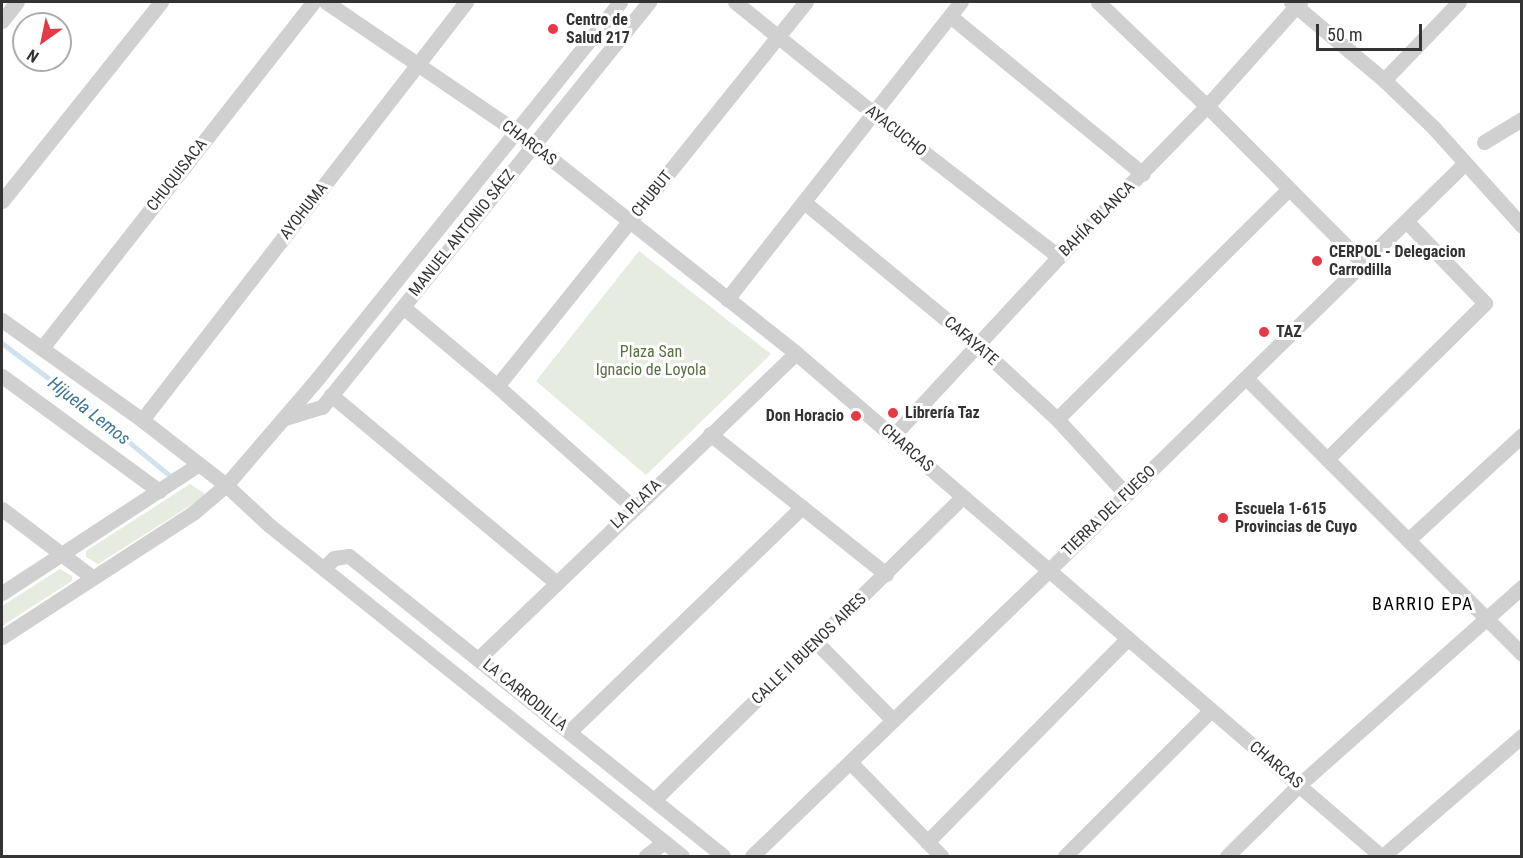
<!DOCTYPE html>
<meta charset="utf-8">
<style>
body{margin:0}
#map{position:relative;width:1523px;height:858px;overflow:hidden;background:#fff;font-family:"Roboto Condensed",sans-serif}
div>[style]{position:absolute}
.green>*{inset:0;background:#e6ecdf}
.stream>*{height:4.5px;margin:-2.25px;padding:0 2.25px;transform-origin:2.25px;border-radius:2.25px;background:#cfe2ee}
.street>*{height:15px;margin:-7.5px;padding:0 7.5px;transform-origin:7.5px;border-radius:7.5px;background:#d0d0d0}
.dots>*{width:16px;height:16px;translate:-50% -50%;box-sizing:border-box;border:3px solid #fff;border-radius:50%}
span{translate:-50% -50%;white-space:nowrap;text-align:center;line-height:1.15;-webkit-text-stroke:6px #fff;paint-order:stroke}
.poi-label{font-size:16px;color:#333;font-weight:700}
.left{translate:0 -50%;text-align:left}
.right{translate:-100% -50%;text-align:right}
.street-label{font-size:16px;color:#333}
.park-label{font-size:16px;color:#56703f}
.water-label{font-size:18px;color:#3f7597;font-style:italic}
.neighbourhood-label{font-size:18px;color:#000;letter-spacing:1.5px}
.frame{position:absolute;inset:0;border:3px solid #333;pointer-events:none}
.north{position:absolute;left:12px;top:12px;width:60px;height:60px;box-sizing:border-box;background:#fff;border:2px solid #adadad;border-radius:50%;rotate:213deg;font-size:16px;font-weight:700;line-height:24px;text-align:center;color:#333}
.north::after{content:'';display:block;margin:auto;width:21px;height:27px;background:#e63946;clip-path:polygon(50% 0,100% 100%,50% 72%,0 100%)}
.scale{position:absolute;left:1316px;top:24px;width:106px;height:27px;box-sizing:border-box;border:3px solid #333;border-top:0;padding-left:8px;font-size:18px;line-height:21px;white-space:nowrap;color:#333;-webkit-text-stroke:4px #fff;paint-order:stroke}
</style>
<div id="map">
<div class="green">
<i style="clip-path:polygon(639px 251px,771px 354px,646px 475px,536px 381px)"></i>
<i style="clip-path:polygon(190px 484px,204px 493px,204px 497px,98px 564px,86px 557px,86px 551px)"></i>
<i style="clip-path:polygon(60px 569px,72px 576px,72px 581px,2px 626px,2px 606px)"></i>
</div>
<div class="stream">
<i style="left:2px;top:343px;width:100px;rotate:36.9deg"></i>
<i style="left:82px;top:403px;width:118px;rotate:39.5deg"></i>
</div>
<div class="street">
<i style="left:326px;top:2px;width:230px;rotate:34.2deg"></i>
<i style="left:516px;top:131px;width:357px;rotate:38.4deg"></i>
<i style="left:796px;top:353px;width:772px;rotate:40.69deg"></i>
<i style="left:735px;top:2px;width:177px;rotate:38.8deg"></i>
<i style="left:873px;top:113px;width:235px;rotate:37.7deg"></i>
<i style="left:1098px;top:2px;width:151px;rotate:43.7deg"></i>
<i style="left:1207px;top:106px;width:223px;rotate:45.2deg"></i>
<i style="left:1291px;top:2px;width:121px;rotate:40deg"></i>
<i style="left:1384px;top:80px;width:68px;rotate:43.8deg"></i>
<i style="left:1433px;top:127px;width:133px;rotate:48deg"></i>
<i style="left:950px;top:16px;width:249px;rotate:39.3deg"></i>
<i style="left:2px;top:21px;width:24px;rotate:-52deg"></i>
<i style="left:1384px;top:80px;width:108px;rotate:-46.1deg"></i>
<i style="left:1484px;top:142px;width:44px;rotate:-31.2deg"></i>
<i style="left:2px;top:201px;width:255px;rotate:-51.4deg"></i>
<i style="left:804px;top:202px;width:224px;rotate:39.6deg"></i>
<i style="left:977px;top:345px;width:109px;rotate:42.8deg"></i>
<i style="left:1057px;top:419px;width:102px;rotate:47.4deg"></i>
<i style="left:727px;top:299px;width:378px;rotate:-51.8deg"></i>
<i style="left:403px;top:307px;width:123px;rotate:40deg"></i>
<i style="left:497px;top:386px;width:182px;rotate:41.7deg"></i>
<i style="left:2px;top:320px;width:172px;rotate:35.5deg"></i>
<i style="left:142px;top:420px;width:106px;rotate:37.7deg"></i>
<i style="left:226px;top:485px;width:59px;rotate:42.9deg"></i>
<i style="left:269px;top:525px;width:529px;rotate:38.71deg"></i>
<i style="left:42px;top:348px;width:439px;rotate:-51.9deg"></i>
<i style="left:2px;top:376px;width:195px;rotate:36.2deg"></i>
<i style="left:1246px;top:378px;width:390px;rotate:45deg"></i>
<i style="left:497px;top:386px;width:493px;rotate:-51.2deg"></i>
<i style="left:331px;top:395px;width:294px;rotate:39.8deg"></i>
<i style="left:285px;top:418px;width:39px;rotate:-17deg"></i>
<i style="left:322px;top:407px;width:521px;rotate:-51.08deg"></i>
<i style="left:1057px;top:419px;width:325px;rotate:-44.8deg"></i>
<i style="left:142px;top:420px;width:529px;rotate:-52.22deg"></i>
<i style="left:710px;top:434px;width:225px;rotate:38.5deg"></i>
<i style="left:893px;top:436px;width:244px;rotate:-47.2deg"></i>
<i style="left:1059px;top:257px;width:211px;rotate:-45.6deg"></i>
<i style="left:1207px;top:106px;width:140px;rotate:-48.2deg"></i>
<i style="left:1327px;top:459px;width:222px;rotate:-44.6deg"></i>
<i style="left:1485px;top:303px;width:112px;rotate:-133.9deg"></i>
<i style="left:2px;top:509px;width:113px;rotate:37.1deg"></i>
<i style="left:1408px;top:540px;width:155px;rotate:-42.6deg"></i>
<i style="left:324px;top:568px;width:14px;rotate:-45deg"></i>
<i style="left:334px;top:558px;width:15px;rotate:-8deg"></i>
<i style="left:349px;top:556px;width:479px;rotate:38.7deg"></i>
<i style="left:2px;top:593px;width:235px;rotate:-33.2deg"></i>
<i style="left:2px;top:637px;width:228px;rotate:-33deg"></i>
<i style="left:193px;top:513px;width:43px;rotate:-40.3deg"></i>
<i style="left:226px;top:485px;width:133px;rotate:-49.3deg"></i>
<i style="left:313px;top:384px;width:490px;rotate:-51.2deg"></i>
<i style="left:815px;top:641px;width:111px;rotate:45.4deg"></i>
<i style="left:479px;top:658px;width:440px;rotate:-43.9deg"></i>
<i style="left:570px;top:731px;width:322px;rotate:-44deg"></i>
<i style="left:850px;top:762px;width:131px;rotate:45.9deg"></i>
<i style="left:654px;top:800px;width:433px;rotate:-44.5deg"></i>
<i style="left:927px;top:842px;width:286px;rotate:-45.4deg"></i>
<i style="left:646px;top:856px;width:23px;rotate:-38deg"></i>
<i style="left:752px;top:856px;width:412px;rotate:-43.9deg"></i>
<i style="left:1049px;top:570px;width:581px;rotate:-44.37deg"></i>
<i style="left:1065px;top:856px;width:206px;rotate:-45deg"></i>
<i style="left:1227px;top:856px;width:103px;rotate:-44.6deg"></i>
<i style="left:1300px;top:784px;width:297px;rotate:-41.6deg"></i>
<i style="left:1383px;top:856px;width:184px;rotate:-40.8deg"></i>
</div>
<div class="dots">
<i style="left:553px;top:29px;background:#e63946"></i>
<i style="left:1317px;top:261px;background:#e63946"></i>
<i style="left:1264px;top:332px;background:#e63946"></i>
<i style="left:893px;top:413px;background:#e63946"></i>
<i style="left:856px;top:416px;background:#e63946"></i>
<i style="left:1223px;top:518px;background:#e63946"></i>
</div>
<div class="poi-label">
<span class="left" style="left:566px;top:29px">Centro de<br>Salud 217</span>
<span class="left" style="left:1329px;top:261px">CERPOL - Delegacion<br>Carrodilla</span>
<span class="left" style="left:1276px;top:332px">TAZ</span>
<span class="left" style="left:905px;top:413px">Librería Taz</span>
<span class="right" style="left:844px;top:416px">Don Horacio</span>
<span class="left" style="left:1235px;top:518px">Escuela 1-615<br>Provincias de Cuyo</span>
</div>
<div class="street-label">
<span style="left:896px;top:131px;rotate:38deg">AYACUCHO</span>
<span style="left:529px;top:143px;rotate:37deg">CHARCAS</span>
<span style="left:177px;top:175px;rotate:-52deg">CHUQUISACA</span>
<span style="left:652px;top:194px;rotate:-51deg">CHUBUT</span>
<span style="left:304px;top:211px;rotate:-52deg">AYOHUMA</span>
<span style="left:1097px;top:219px;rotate:-45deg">BAHÍA BLANCA</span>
<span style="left:462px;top:233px;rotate:-51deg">MANUEL ANTONIO SÁEZ</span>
<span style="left:971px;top:341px;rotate:41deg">CAFAYATE</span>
<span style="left:907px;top:448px;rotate:41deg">CHARCAS</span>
<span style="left:636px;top:504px;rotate:-44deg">LA PLATA</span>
<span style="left:1109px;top:511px;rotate:-44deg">TIERRA DEL FUEGO</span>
<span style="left:809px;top:649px;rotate:-44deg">CALLE II BUENOS AIRES</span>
<span style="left:525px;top:695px;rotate:39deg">LA CARRODILLA</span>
<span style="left:1276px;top:765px;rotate:40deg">CHARCAS</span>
</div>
<div class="park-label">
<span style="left:651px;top:361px">Plaza San<br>Ignacio de Loyola</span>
</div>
<div class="water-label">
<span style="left:89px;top:411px;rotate:38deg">Hijuela Lemos</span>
</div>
<div class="neighbourhood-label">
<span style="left:1423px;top:604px">BARRIO EPA</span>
</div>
<div class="frame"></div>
<div class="north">N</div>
<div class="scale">50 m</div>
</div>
